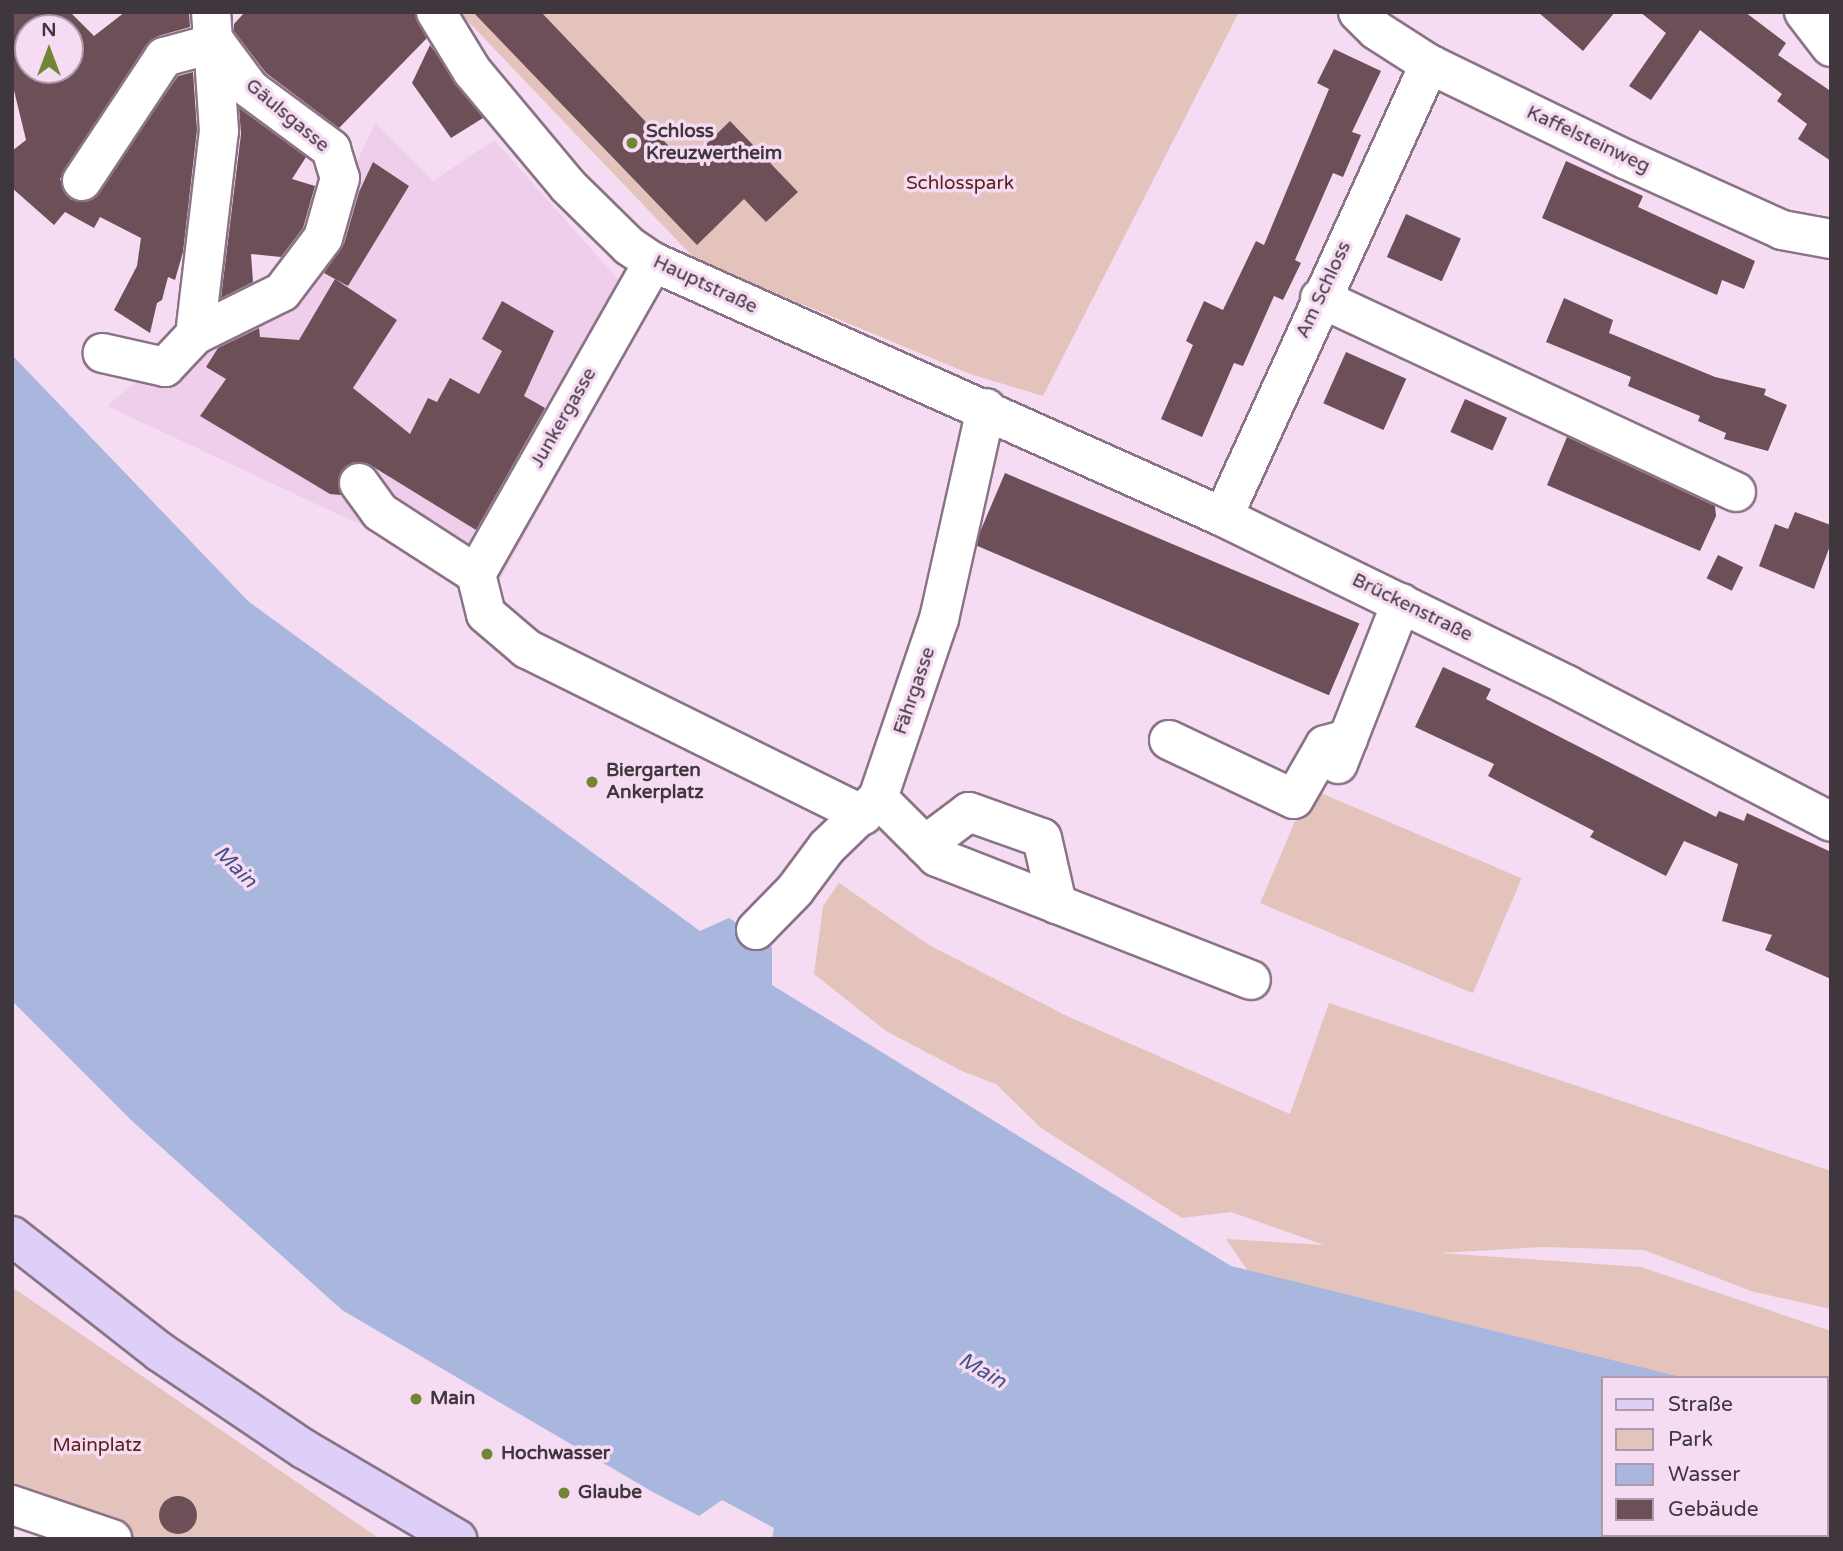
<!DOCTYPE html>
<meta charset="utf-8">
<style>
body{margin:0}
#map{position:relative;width:1843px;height:1551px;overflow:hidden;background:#f6dcf2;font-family:"Varela Round",sans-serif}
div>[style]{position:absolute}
.built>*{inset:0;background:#eeceea}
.green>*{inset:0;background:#e4c3bd;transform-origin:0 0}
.water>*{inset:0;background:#a9b7de}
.building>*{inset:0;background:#6c4f57;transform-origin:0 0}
.round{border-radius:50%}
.roads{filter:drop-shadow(2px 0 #8a7387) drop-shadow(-2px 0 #8a7387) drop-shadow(0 2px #8a7387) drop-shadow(0 -2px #8a7387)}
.minor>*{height:38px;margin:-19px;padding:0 19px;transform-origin:19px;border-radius:19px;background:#fff}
.major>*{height:38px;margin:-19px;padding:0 19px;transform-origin:19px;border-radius:19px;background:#ddcff7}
.dots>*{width:19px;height:19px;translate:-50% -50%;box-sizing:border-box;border:4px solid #f6dcf2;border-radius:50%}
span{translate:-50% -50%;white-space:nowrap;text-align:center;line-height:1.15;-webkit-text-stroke:7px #f6dcf2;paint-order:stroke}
.street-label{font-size:19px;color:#40363e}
.poi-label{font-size:19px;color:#40363e;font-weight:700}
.left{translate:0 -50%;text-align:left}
.park-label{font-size:19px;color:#5e231a}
.water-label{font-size:21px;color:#435286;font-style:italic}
.frame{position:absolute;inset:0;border:14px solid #40363e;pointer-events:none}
.legend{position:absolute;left:1601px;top:1376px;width:228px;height:161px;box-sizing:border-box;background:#f6dcf2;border:2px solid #ad9aaa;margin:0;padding:9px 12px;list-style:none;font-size:21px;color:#40363e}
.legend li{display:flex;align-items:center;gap:14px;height:35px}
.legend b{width:35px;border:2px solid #ad9aaa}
.north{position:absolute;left:14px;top:14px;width:70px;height:70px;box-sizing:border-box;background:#f6dcf2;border:2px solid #ad9aaa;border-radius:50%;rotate:0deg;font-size:19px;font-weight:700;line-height:28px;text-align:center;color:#40363e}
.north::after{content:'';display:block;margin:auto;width:24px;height:32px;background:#728535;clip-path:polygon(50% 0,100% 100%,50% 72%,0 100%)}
</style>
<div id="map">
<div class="built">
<i style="clip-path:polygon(375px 123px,433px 181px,494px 140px,618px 279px,654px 300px,500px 580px,346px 518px,107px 406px,202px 326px,288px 311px)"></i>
</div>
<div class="green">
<i style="clip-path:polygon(459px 12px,1239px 12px,1043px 396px,970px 374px,696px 260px)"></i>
<i style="left:1309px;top:788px;width:231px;height:125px;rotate:23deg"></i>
<i style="clip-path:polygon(839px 883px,929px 945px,1065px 1015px,1290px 1114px,1329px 1003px,1831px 1171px,1831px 1309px,1754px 1292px,1644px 1250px,1543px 1247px,1440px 1253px,1641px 1267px,1831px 1331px,1831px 1427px,1827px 1378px,1603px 1378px,1263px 1293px,1226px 1239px,1324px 1245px,1231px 1212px,1182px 1218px,1041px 1128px,996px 1084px,962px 1071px,886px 1031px,814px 974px,823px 906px)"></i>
<i style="clip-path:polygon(12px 1287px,380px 1539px,112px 1539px,12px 1505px)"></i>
</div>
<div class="water">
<i style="clip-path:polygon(12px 355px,248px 601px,700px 931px,729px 918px,772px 947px,772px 985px,1231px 1266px,1685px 1378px,1603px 1378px,1603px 1535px,1827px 1535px,1827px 1413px,1831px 1539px,772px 1539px,774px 1528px,722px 1500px,699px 1516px,651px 1491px,342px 1310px,131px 1120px,12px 1001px)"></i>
</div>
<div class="building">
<i style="clip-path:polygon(evenodd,12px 12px,70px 12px,94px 36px,125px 12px,189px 12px,190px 27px,158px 36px,146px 45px,60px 179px,71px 200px,92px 200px,178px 76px,193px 72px,197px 130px,183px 252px,175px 280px,168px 277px,162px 300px,157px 303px,150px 333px,114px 310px,137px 266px,141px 238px,100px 217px,94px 228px,65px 212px,54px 225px,12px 188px,12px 151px,26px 140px,12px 82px,12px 12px,28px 28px,70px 28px,70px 70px,28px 70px,28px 28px)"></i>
<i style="clip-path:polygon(245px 12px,414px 12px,427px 38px,339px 128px,266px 73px,234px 31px,234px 24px)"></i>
<i style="clip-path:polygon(473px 12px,541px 12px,686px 164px,730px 121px,798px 192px,766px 222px,744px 199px,697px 245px)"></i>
<i style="clip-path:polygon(1538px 12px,1615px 12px,1583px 51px)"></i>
<i style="clip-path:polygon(1640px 12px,1745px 12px,1786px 43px,1778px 55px,1829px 90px,1831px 87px,1831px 161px,1798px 139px,1807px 124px,1777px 101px,1782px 94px,1700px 30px,1651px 100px,1629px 86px,1666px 33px)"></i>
<i style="clip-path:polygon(430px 45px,483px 118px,451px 138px,412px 83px)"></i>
<i style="clip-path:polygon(1334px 49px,1381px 71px,1352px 132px,1361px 135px,1343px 177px,1333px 173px,1295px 260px,1301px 263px,1283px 300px,1274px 296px,1243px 366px,1234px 363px,1202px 437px,1161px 419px,1193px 345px,1186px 341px,1204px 301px,1223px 310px,1256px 241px,1264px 245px,1329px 89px,1317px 83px)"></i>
<i style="clip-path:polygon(239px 108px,306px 157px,292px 179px,315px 186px,303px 228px,281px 257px,251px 254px,253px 282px,221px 298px,241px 134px)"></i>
<i style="clip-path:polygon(1566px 161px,1643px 196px,1638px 207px,1755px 261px,1744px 289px,1722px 280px,1717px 295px,1542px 218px)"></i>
<i style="clip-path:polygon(373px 162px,409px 186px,348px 286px,324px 273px,344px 244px,359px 192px)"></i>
<i style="left:1406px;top:214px;width:60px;height:47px;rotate:24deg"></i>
<i style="clip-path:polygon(335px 279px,397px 320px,353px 388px,410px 434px,428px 398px,437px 402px,450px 378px,479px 394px,502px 351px,482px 339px,502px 301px,554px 331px,524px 396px,545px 408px,476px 530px,367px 463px,346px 466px,339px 475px,341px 495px,330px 494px,200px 416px,226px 379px,206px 367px,218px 348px,259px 328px,260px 337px,299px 340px)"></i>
<i style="clip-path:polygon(1564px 298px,1613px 320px,1609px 333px,1715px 377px,1766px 389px,1764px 395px,1787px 405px,1768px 451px,1724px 439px,1726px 433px,1698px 421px,1700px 416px,1628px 386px,1631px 377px,1546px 342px)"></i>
<i style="left:1346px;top:352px;width:66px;height:56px;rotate:24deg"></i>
<i style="left:1465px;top:399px;width:46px;height:36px;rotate:24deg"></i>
<i style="clip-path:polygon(1567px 437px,1715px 506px,1716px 516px,1700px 551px,1547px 485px)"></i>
<i style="left:1005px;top:473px;width:385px;height:78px;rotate:23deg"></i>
<i style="clip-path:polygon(1795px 512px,1831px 525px,1831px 543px,1814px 589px,1759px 566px,1775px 524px,1788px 529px)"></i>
<i style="left:1718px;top:555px;width:28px;height:26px;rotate:26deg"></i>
<i style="clip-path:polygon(1443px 667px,1491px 689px,1486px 699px,1716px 817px,1719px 811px,1744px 821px,1747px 813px,1831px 852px,1831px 979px,1765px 950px,1772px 935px,1722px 921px,1738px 864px,1684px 841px,1666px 876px,1590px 837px,1594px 831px,1488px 776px,1494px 764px,1415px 727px)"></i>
<i class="round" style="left:159px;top:1496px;width:38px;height:38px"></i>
</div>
<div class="roads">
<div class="minor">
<i style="left:436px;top:12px;width:69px;rotate:58.6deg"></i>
<i style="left:472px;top:71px;width:150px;rotate:50.1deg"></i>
<i style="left:568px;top:186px;width:86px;rotate:44.5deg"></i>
<i style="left:629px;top:246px;width:29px;rotate:34deg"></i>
<i style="left:653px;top:262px;width:624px;rotate:24.1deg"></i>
<i style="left:1223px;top:517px;width:383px;rotate:26deg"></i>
<i style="left:1567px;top:685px;width:297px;rotate:27.4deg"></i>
<i style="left:1358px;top:12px;width:25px;rotate:45deg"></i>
<i style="left:1376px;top:30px;width:63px;rotate:32.7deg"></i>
<i style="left:1429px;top:64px;width:218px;rotate:25.9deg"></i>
<i style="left:1625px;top:159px;width:172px;rotate:24.3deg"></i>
<i style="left:1782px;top:230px;width:50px;rotate:10.4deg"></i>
<i style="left:1804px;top:12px;width:44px;rotate:52.4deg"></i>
<i style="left:82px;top:181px;width:149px;rotate:-56.5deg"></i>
<i style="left:164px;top:57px;width:54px;rotate:-15.1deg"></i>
<i style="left:216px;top:43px;width:57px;rotate:53.5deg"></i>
<i style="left:250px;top:89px;width:101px;rotate:36.5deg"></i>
<i style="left:331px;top:149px;width:30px;rotate:73deg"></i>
<i style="left:340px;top:178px;width:62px;rotate:105.8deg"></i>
<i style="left:323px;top:238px;width:68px;rotate:127.2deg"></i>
<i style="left:282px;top:292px;width:97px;rotate:153.7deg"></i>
<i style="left:195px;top:335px;width:44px;rotate:133.2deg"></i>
<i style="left:165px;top:367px;width:64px;rotate:-167.3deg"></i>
<i style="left:1320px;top:298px;width:459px;rotate:25deg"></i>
<i style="left:195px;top:335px;width:205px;rotate:-83.3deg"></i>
<i style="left:219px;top:131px;width:119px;rotate:-93.8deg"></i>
<i style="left:359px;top:483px;width:36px;rotate:54deg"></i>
<i style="left:380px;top:512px;width:114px;rotate:32.9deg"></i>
<i style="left:476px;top:574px;width:41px;rotate:76deg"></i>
<i style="left:486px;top:614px;width:54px;rotate:40.5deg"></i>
<i style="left:527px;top:649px;width:375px;rotate:26.3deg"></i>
<i style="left:1223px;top:517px;width:498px;rotate:-65.5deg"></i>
<i style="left:476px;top:574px;width:359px;rotate:-60.4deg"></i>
<i style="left:1169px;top:740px;width:138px;rotate:25.3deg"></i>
<i style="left:1294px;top:799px;width:62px;rotate:-60.1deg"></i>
<i style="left:1325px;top:745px;width:24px;rotate:-15deg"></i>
<i style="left:1338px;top:764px;width:173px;rotate:-68.6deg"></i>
<i style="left:878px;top:798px;width:83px;rotate:45deg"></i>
<i style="left:937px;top:857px;width:337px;rotate:21.4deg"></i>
<i style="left:925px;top:845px;width:55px;rotate:-36.9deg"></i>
<i style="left:969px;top:812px;width:77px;rotate:19.6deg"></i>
<i style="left:1042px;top:838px;width:68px;rotate:77.2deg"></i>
<i style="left:756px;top:930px;width:56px;rotate:-45.7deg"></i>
<i style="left:795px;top:890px;width:54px;rotate:-53.3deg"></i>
<i style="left:827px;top:847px;width:71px;rotate:-43.9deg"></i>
<i style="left:878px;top:798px;width:189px;rotate:-71.2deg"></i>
<i style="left:939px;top:619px;width:216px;rotate:-77.4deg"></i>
<i style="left:12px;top:1505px;width:106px;rotate:18.8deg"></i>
</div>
<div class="major">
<i style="left:12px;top:1236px;width:188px;rotate:38.1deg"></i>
<i style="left:160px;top:1352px;width:174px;rotate:34deg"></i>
<i style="left:304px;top:1449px;width:178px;rotate:30.5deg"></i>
</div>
</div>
<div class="dots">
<i style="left:632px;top:143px;background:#728535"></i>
<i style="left:592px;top:782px;background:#728535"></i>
<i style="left:416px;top:1399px;background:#728535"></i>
<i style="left:487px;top:1454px;background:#728535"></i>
<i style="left:564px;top:1493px;background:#728535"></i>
</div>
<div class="street-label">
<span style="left:287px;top:116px;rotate:40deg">Gäulsgasse</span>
<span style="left:1588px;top:140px;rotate:25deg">Kaffelsteinweg</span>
<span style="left:705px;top:285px;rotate:25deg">Hauptstraße</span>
<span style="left:1324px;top:290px;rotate:-65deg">Am Schloss</span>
<span style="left:564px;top:418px;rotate:-60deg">Junkergasse</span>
<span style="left:1412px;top:608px;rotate:26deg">Brückenstraße</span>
<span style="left:915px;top:691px;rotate:-71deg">Fährgasse</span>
</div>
<div class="poi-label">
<span class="left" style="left:646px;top:143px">Schloss<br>Kreuzwertheim</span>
<span class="left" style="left:606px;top:782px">Biergarten<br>Ankerplatz</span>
<span class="left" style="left:430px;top:1399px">Main</span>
<span class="left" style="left:501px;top:1454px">Hochwasser</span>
<span class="left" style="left:578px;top:1493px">Glaube</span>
</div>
<div class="park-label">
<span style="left:960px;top:184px">Schlosspark</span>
<span style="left:97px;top:1446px">Mainplatz</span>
</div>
<div class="water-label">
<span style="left:235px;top:867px;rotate:45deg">Main</span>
<span style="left:982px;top:1371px;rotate:30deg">Main</span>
</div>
<div class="frame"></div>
<ul class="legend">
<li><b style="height:9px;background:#ddcff7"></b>Straße</li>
<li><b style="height:19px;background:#e4c3bd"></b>Park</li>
<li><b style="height:19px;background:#a9b7de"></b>Wasser</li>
<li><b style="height:19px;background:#6c4f57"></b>Gebäude</li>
</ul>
<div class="north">N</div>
</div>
